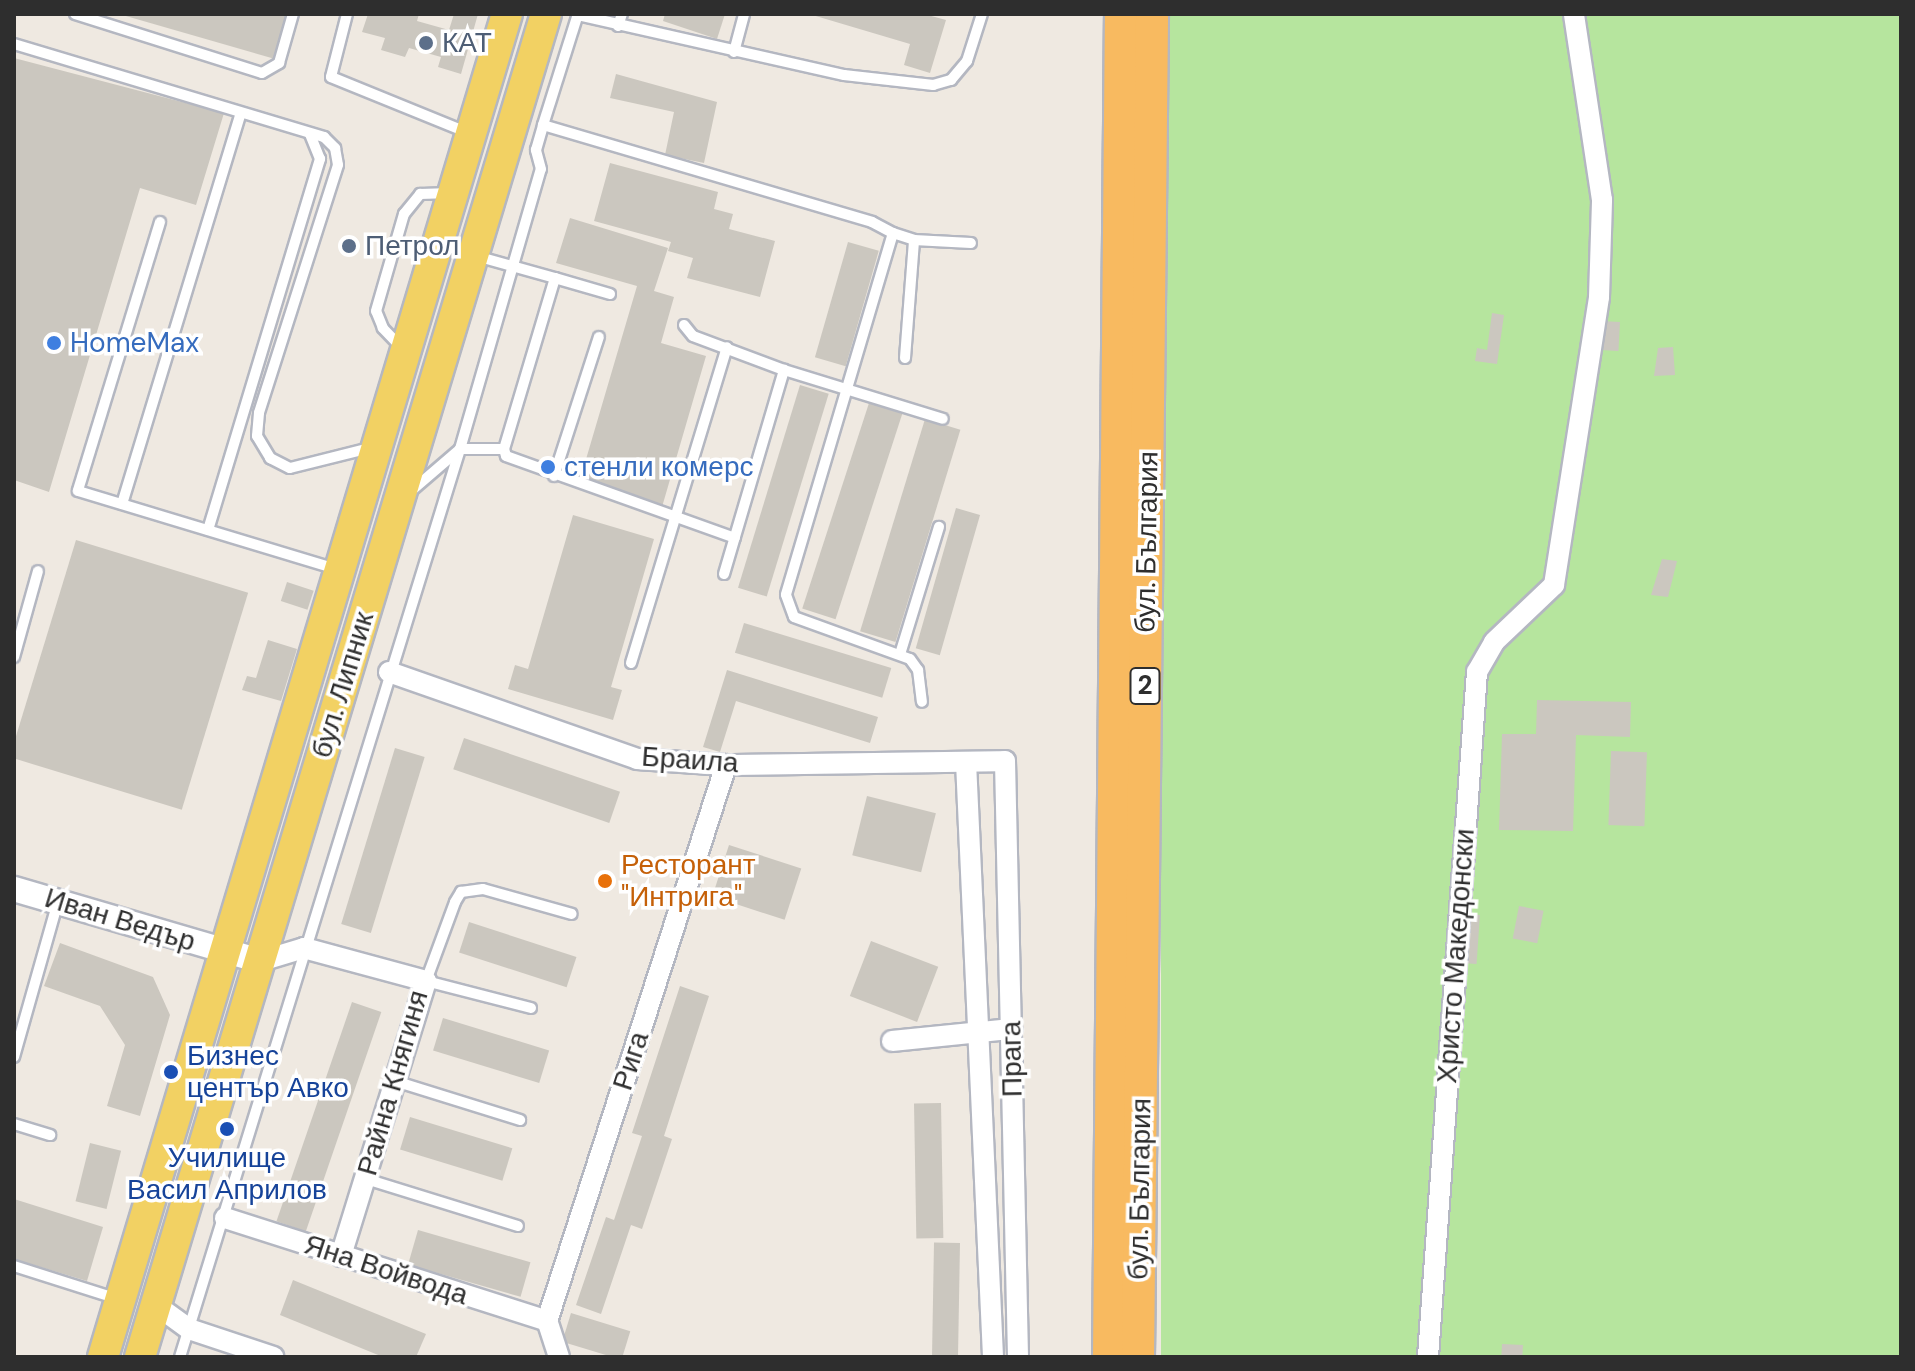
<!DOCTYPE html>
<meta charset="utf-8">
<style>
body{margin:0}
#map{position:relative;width:1915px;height:1371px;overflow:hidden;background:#efe9e1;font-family:"DM Sans",sans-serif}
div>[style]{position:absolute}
.green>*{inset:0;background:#b6e59e;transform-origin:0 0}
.building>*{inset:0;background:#cbc7bf;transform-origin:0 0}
.roads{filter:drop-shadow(2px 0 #b4b7c1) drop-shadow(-2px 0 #b4b7c1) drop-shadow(0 2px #b4b7c1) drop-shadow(0 -2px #b4b7c1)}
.service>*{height:10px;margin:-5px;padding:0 5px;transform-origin:5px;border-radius:5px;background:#fff}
.minor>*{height:20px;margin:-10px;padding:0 10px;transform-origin:10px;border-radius:10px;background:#fff}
.tertiary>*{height:24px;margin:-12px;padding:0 12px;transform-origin:12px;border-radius:12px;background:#fff}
.primary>*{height:30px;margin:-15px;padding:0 15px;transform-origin:15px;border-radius:15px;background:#f2d163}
.trunk>*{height:32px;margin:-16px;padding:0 16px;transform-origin:16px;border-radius:16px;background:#f8ba60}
.dots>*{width:22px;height:22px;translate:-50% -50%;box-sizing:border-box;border:4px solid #fff;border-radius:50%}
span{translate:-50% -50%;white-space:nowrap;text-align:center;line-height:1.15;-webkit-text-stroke:7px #fff;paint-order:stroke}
.shield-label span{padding:2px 6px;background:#fff;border:2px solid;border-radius:6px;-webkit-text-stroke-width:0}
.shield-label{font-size:26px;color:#2e2e2e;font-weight:700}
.service-label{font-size:28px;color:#4e5e75}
.left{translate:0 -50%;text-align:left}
.shop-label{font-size:28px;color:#366cbe}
.street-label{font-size:28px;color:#2e2e2e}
.food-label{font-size:28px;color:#c56008}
.transit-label{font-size:28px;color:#164399}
.frame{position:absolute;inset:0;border:16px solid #2e2e2e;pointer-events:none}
</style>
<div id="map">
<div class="green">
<i style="left:1161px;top:14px;width:740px;height:1343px"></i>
</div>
<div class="building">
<i style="clip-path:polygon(119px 14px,288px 14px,275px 59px)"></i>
<i style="clip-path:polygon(368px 14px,419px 14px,417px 21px,449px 30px,454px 14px,478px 14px,461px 74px,438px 67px,441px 57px,409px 48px,405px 57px,381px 50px,385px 38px,362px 32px)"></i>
<i style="clip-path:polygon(665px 14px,725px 14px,717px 39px,663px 21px)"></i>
<i style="clip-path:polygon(809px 14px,924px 14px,946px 20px,930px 73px,904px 65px,910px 44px)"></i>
<i style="clip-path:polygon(14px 58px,224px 113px,196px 205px,140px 188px,49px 492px,14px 480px)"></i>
<i style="clip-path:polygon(616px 74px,717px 102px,704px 163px,665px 155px,674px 112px,610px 98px)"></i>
<i style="clip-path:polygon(610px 163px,718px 192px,714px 209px,733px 214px,729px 229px,775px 241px,760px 297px,687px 278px,693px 258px,668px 251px,671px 242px,594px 221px)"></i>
<i style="clip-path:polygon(570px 218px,668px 248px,654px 291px,674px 297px,661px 343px,706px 356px,662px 507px,579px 483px,637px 286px,556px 263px)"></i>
<i style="left:848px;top:242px;width:32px;height:120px;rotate:16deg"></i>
<i style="clip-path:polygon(1492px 313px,1504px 315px,1497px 364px,1475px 361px,1477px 348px,1487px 350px)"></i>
<i style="left:1602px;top:321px;width:18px;height:29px;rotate:3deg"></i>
<i style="clip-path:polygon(1673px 347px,1675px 375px,1654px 376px,1658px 348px)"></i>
<i style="left:800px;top:385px;width:30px;height:212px;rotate:17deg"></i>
<i style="left:869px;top:403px;width:35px;height:216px;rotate:18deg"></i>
<i style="left:925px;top:419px;width:37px;height:222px;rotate:17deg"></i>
<i style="left:956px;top:508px;width:25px;height:146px;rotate:16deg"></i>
<i style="clip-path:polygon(573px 515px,654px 539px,611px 687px,622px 690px,613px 720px,508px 689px,515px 665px,528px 669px)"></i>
<i style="left:76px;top:540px;width:180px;height:227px;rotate:17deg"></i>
<i style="clip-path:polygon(1662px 559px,1677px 561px,1668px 597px,1651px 595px)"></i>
<i style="left:287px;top:582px;width:28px;height:20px;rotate:18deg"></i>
<i style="left:744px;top:623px;width:154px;height:31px;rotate:17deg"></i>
<i style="clip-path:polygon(268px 640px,297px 649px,281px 701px,242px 690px,247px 676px,256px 678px)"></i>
<i style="clip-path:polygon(727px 670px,878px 717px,870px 743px,736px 701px,720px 752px,703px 747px)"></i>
<i style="clip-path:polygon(1537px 700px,1631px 702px,1630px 737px,1576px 735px,1573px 831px,1499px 830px,1502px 734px,1536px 734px)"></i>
<i style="left:464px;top:738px;width:165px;height:33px;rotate:19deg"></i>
<i style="left:395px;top:748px;width:31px;height:184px;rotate:17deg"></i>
<i style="left:1611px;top:751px;width:36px;height:74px;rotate:2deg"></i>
<i style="left:867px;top:796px;width:71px;height:61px;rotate:14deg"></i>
<i style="left:729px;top:845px;width:76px;height:54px;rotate:18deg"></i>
<i style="left:1519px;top:906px;width:25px;height:33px;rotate:11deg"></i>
<i style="left:1465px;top:914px;width:15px;height:49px;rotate:4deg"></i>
<i style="left:469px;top:922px;width:113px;height:32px;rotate:18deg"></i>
<i style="left:871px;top:941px;width:72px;height:59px;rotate:21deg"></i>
<i style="clip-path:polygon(60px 943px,153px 977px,170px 1015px,140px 1116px,107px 1106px,125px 1045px,100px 1006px,44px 986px)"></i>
<i style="clip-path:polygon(680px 986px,709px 996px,664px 1136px,672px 1139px,642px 1229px,631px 1225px,601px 1314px,576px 1305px,606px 1217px,614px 1220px,642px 1136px,632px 1133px)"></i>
<i style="left:352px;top:1002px;width:31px;height:232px;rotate:19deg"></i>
<i style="left:443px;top:1018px;width:111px;height:34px;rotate:17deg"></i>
<i style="left:941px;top:1103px;width:135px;height:27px;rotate:89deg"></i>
<i style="left:410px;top:1117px;width:107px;height:34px;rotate:17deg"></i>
<i style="left:90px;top:1143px;width:32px;height:60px;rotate:14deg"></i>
<i style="clip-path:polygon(14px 1199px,103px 1227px,87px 1281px,14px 1259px)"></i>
<i style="left:418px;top:1230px;width:117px;height:36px;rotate:16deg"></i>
<i style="left:960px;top:1243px;width:114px;height:26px;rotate:91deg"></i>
<i style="clip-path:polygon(293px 1280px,426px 1334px,416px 1357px,383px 1357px,280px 1315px)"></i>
<i style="left:571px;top:1313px;width:62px;height:30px;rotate:17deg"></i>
<i style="left:1502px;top:1344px;width:21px;height:13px;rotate:3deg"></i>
</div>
<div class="roads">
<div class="service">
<i style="left:75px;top:14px;width:196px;rotate:17.5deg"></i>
<i style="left:262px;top:73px;width:20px;rotate:-30deg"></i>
<i style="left:279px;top:63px;width:51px;rotate:-74.1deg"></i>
<i style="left:347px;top:14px;width:65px;rotate:104.3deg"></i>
<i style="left:331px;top:77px;width:149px;rotate:22.1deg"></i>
<i style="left:578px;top:15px;width:273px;rotate:12.7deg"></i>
<i style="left:844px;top:75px;width:90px;rotate:6.4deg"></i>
<i style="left:933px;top:85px;width:19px;rotate:-16deg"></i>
<i style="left:951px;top:80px;width:25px;rotate:-50deg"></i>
<i style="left:967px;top:61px;width:49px;rotate:-72.3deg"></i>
<i style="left:618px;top:26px;width:13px;rotate:-72deg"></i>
<i style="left:14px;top:44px;width:324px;rotate:16.7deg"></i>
<i style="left:324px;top:137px;width:16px;rotate:45deg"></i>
<i style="left:335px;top:148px;width:17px;rotate:80deg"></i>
<i style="left:338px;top:165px;width:260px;rotate:107.7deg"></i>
<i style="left:259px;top:413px;width:23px;rotate:95deg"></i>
<i style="left:257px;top:436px;width:26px;rotate:59deg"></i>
<i style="left:270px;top:458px;width:22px;rotate:27deg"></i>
<i style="left:290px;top:468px;width:82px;rotate:-14deg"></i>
<i style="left:734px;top:52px;width:39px;rotate:-75deg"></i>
<i style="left:543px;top:125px;width:343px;rotate:16.4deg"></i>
<i style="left:872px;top:222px;width:24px;rotate:28deg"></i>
<i style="left:893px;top:233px;width:377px;rotate:106.5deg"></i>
<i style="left:786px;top:595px;width:23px;rotate:70deg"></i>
<i style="left:794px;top:617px;width:123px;rotate:19.9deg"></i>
<i style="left:910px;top:659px;width:14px;rotate:54deg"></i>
<i style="left:918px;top:670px;width:32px;rotate:83deg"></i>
<i style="left:160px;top:222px;width:281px;rotate:107deg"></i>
<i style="left:78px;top:491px;width:270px;rotate:16.8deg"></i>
<i style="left:893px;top:233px;width:22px;rotate:18deg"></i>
<i style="left:914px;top:240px;width:57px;rotate:3deg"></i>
<i style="left:476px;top:256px;width:82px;rotate:15.6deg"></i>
<i style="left:610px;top:294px;width:57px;rotate:-163.8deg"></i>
<i style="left:555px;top:278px;width:178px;rotate:106.6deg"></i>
<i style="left:504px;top:449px;width:7px;rotate:74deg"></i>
<i style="left:506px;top:456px;width:243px;rotate:19.7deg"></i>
<i style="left:684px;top:325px;width:14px;rotate:51deg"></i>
<i style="left:693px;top:336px;width:97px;rotate:20.5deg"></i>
<i style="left:784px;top:370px;width:166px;rotate:17.1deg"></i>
<i style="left:402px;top:348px;width:28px;rotate:-134deg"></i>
<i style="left:383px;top:328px;width:18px;rotate:-112deg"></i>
<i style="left:376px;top:311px;width:101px;rotate:-73.9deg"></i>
<i style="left:404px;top:214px;width:26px;rotate:-51deg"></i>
<i style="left:420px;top:194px;width:31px;rotate:-2deg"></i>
<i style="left:905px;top:358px;width:118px;rotate:-85.6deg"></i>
<i style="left:554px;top:476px;width:146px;rotate:-72.1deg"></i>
<i style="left:410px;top:492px;width:66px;rotate:-40.7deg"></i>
<i style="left:460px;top:449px;width:44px"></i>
<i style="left:122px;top:504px;width:409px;rotate:-73.1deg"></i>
<i style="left:208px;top:530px;width:388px;rotate:-73.2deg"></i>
<i style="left:320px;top:159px;width:27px;rotate:-112deg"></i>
<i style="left:724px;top:574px;width:213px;rotate:-73.6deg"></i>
<i style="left:901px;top:651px;width:130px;rotate:-73deg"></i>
<i style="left:14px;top:657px;width:89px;rotate:-74.4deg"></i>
<i style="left:631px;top:663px;width:330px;rotate:-73.1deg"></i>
<i style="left:531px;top:1008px;width:108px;rotate:-165.6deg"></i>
<i style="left:426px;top:981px;width:84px;rotate:-69.8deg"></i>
<i style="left:455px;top:902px;width:12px;rotate:-59deg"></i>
<i style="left:461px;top:892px;width:22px;rotate:-8deg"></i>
<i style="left:483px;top:889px;width:92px;rotate:15.7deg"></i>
<i style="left:14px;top:1057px;width:161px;rotate:-74.2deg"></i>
<i style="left:398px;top:1082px;width:128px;rotate:17.3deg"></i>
<i style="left:14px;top:1124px;width:38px;rotate:17deg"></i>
<i style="left:366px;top:1179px;width:159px;rotate:17.2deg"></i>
<i style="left:14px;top:1266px;width:109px;rotate:17.6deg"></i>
<i style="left:180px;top:1357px;width:950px;rotate:-72.86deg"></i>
<i style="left:460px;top:449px;width:291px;rotate:-73.9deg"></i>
<i style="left:541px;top:169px;width:20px;rotate:-105deg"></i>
<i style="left:536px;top:150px;width:26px;rotate:-74deg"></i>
<i style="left:543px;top:125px;width:116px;rotate:-72.5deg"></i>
</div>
<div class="minor">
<i style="left:389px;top:672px;width:263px;rotate:19.3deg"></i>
<i style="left:637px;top:759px;width:89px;rotate:3.9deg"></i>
<i style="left:726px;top:765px;width:279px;rotate:-0.8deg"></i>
<i style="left:1005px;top:761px;width:596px;rotate:88.75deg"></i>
<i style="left:966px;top:762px;width:596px;rotate:87.4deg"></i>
<i style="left:261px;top:961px;width:45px;rotate:-16.8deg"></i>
<i style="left:304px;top:948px;width:126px;rotate:15.1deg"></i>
<i style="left:426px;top:981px;width:288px;rotate:107.2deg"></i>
<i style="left:892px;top:1041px;width:120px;rotate:-5.8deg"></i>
<i style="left:225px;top:1218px;width:338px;rotate:17.7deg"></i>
<i style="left:156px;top:1305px;width:41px;rotate:36deg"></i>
<i style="left:189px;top:1329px;width:89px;rotate:18.4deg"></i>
<i style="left:559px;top:1357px;width:38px;rotate:-108deg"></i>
<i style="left:547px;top:1321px;width:584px;rotate:-72.15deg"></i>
<i style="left:1428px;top:1357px;width:687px;rotate:-85.91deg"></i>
<i style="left:1477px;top:672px;width:34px;rotate:-60deg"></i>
<i style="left:1494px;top:642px;width:83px;rotate:-43.5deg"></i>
<i style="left:1554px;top:585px;width:291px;rotate:-81.1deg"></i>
<i style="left:1599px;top:297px;width:97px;rotate:-88.2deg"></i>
<i style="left:1602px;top:200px;width:188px;rotate:-98.6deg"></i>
</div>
<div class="tertiary">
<i style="left:14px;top:889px;width:257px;rotate:16.3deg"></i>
</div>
<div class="primary">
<i style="left:103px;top:1357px;width:1402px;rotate:-73.26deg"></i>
<i style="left:140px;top:1357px;width:1403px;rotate:-73.18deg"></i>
</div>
<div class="trunk">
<i style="left:1109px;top:1357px;width:1343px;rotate:-89.49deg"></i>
<i style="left:1138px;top:1357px;width:1343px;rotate:-89.4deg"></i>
</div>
</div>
<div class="dots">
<i style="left:426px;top:43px;background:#5c6f8a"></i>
<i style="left:349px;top:246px;background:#5c6f8a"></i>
<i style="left:54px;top:343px;background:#3f7fe0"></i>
<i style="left:548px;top:467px;background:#3f7fe0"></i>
<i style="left:605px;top:881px;background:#e8710a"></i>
<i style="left:171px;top:1072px;background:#1a4fb4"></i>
<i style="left:227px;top:1129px;background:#1a4fb4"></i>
</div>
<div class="shield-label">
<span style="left:1145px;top:686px">2</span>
</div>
<div class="service-label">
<span class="left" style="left:442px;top:43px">КАТ</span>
<span class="left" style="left:365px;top:246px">Петрол</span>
</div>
<div class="shop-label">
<span class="left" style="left:70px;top:343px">HomeMax</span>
<span class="left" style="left:564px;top:467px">стенли комерс</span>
</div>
<div class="street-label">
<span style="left:1147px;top:542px;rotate:-89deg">бул. България</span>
<span style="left:343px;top:685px;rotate:-73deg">бул. Липник</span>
<span style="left:690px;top:760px;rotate:4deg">Браила</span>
<span style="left:120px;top:920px;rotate:17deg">Иван Ведър</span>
<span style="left:1456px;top:956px;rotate:-86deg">Христо Македонски</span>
<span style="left:1012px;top:1059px;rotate:-91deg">Прага</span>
<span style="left:631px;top:1061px;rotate:-72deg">Рига</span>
<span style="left:393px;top:1083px;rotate:-74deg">Райна Княгиня</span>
<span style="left:1140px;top:1189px;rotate:-89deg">бул. България</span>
<span style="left:386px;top:1270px;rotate:18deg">Яна Войвода</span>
</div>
<div class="food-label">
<span class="left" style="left:621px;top:881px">Ресторант<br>"Интрига"</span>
</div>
<div class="transit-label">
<span class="left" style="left:187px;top:1072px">Бизнес<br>център Авко</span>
<span style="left:227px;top:1174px">Училище<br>Васил Априлов</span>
</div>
<div class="frame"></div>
</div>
